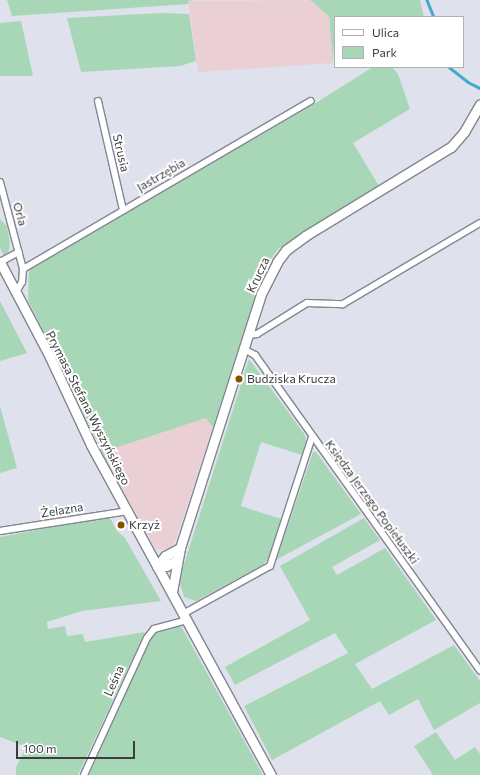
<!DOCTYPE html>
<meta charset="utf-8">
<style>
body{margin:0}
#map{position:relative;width:480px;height:775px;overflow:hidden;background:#dfe1ec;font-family:Commissioner,sans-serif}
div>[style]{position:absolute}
.industrial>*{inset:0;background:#ead0d5}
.green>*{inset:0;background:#a8d7b8}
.stream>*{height:2.5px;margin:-1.25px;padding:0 1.25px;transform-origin:1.25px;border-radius:1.25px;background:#47aac8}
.roads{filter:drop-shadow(1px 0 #83858f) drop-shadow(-1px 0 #83858f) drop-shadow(0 1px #83858f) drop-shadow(0 -1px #83858f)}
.street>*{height:6px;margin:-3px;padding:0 3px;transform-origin:3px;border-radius:3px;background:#fff}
.secondary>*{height:9px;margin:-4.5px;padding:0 4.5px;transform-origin:4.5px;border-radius:4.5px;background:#fff}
.dots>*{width:11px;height:11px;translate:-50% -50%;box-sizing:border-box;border:2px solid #fff;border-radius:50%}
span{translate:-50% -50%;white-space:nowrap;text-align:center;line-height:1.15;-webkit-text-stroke:4px #fff;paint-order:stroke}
.street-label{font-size:12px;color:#3c3c41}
.poi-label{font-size:12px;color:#3c3c41}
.left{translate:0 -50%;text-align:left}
.legend{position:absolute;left:334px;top:16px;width:130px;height:52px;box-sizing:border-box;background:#fff;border:1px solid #b1b1b3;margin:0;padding:5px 7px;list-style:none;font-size:12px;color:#3c3c41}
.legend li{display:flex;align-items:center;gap:8px;height:20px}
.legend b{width:20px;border:1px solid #b1b1b3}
.scale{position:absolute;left:16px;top:741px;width:119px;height:18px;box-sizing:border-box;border:2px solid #3c3c41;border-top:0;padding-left:5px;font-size:12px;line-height:14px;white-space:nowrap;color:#3c3c41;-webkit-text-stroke:3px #fff;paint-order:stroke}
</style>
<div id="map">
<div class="industrial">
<i style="clip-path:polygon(310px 0,329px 16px,333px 63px,198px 72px,188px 1px)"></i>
<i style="clip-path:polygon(207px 418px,213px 427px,175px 542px,171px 548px,161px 550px,155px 548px,107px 461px,112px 449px)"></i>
</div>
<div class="green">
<i style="clip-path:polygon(7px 0,196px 0,188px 1px,188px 4px,12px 16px)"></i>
<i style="clip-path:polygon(310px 0,420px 0,424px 17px,335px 17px,333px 63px,329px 16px)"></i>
<i style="clip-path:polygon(160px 13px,189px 14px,196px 61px,180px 66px,81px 72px,67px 18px)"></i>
<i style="clip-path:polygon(21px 21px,33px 76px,0 76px,0 23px)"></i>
<i style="clip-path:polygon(373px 67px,392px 67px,398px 74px,410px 109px,353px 143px,379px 186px,278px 249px,264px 269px,213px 427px,206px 418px,112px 449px,107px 461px,28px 300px,29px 270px,314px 104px)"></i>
<i style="clip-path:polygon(0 219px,7px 226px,10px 243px,8px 254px,4px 256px,0 248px)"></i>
<i style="clip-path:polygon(0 301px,27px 353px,0 361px)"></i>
<i style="clip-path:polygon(249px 359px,305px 435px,306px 441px,302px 455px,261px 442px,241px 506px,281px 519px,269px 557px,263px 565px,196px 601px,184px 597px,179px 580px)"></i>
<i style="clip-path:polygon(0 406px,17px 468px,0 473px)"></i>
<i style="clip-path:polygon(313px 452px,316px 452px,361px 514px,276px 560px)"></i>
<i style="clip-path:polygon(109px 516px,117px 531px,125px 538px,161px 601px,82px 611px,47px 622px,48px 629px,65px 626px,67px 636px,83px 634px,85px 642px,145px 632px,78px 775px,16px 775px,16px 767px,24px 752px,24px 746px,0 737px,0 537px)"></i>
<i style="clip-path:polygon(364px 518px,380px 540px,332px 567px,337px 575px,385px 548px,436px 620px,355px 664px,372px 689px,454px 645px,480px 681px,480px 703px,434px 730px,418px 699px,389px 715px,380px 701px,272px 760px,244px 706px,348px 653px,335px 633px,235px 685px,225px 667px,310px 620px,280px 566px)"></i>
<i style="clip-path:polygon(181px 626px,263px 775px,89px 775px,152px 635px,156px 630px)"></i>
<i style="clip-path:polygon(436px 732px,455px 760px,475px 747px,480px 754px,480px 775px,433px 775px,414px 746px)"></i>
</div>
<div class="stream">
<i style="left:427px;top:0;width:18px;rotate:68deg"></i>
<i style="left:449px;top:67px;width:24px;rotate:38deg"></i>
<i style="left:468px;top:82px;width:13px;rotate:27deg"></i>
</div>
<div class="roads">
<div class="street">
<i style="left:98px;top:101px;width:112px;rotate:77.1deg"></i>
<i style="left:0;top:182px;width:90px;rotate:75.2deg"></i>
<i style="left:23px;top:269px;width:13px;rotate:94deg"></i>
<i style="left:22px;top:282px;width:12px;rotate:121deg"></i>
<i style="left:0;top:262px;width:21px;rotate:-28deg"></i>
<i style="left:23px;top:269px;width:333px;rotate:-30.3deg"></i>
<i style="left:248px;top:335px;width:9px;rotate:-6deg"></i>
<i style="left:257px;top:334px;width:59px;rotate:-31.8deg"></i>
<i style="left:307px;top:303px;width:36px;rotate:2deg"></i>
<i style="left:343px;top:304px;width:159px;rotate:-30.6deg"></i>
<i style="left:244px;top:349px;width:13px;rotate:29deg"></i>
<i style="left:255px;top:355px;width:388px;rotate:54.5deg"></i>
<i style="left:0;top:531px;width:130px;rotate:-8.9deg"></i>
<i style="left:183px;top:614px;width:99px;rotate:-28.9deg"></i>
<i style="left:270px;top:566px;width:136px;rotate:-72deg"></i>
<i style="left:84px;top:775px;width:151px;rotate:-65.3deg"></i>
<i style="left:147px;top:638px;width:11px;rotate:-52deg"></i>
<i style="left:154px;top:629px;width:34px;rotate:-15deg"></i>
</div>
<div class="secondary">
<i style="left:0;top:262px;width:107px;rotate:62.2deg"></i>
<i style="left:50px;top:357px;width:97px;rotate:65deg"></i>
<i style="left:91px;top:445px;width:376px;rotate:61.4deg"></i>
<i style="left:157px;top:566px;width:13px;rotate:-51deg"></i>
<i style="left:165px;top:556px;width:17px;rotate:-28deg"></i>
<i style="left:157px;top:566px;width:9px"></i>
<i style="left:166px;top:566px;width:13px;rotate:-29deg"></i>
<i style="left:172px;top:592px;width:45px;rotate:-79.7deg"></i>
<i style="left:180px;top:548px;width:267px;rotate:-72.3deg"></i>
<i style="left:261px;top:294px;width:36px;rotate:-63deg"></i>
<i style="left:277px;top:262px;width:15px;rotate:-53deg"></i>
<i style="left:286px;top:250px;width:24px;rotate:-36deg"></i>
<i style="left:305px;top:236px;width:171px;rotate:-31.4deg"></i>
<i style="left:451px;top:147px;width:20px;rotate:-49deg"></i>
<i style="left:464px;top:132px;width:32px;rotate:-60deg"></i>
</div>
</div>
<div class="dots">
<i style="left:239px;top:379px;background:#864f00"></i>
<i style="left:121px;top:525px;background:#864f00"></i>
</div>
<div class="street-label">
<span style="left:121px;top:153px;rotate:77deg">Strusia</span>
<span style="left:161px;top:175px;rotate:-30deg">Jastrzębia</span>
<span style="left:20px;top:214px;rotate:75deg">Orla</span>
<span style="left:258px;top:275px;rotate:-65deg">Krucza</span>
<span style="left:88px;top:408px;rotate:63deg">Prymasa Stefana Wyszyńskiego</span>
<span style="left:372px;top:502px;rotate:54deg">Księdza Jerzego Popiełuszki</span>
<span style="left:62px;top:510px;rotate:-9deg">Żelazna</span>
<span style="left:114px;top:681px;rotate:-66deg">Leśna</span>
</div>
<div class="poi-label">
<span class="left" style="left:247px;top:379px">Budziska Krucza</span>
<span class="left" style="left:129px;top:525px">Krzyż</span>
</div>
<ul class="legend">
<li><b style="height:5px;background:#fff"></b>Ulica</li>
<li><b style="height:11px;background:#a8d7b8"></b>Park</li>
</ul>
<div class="scale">100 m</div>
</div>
